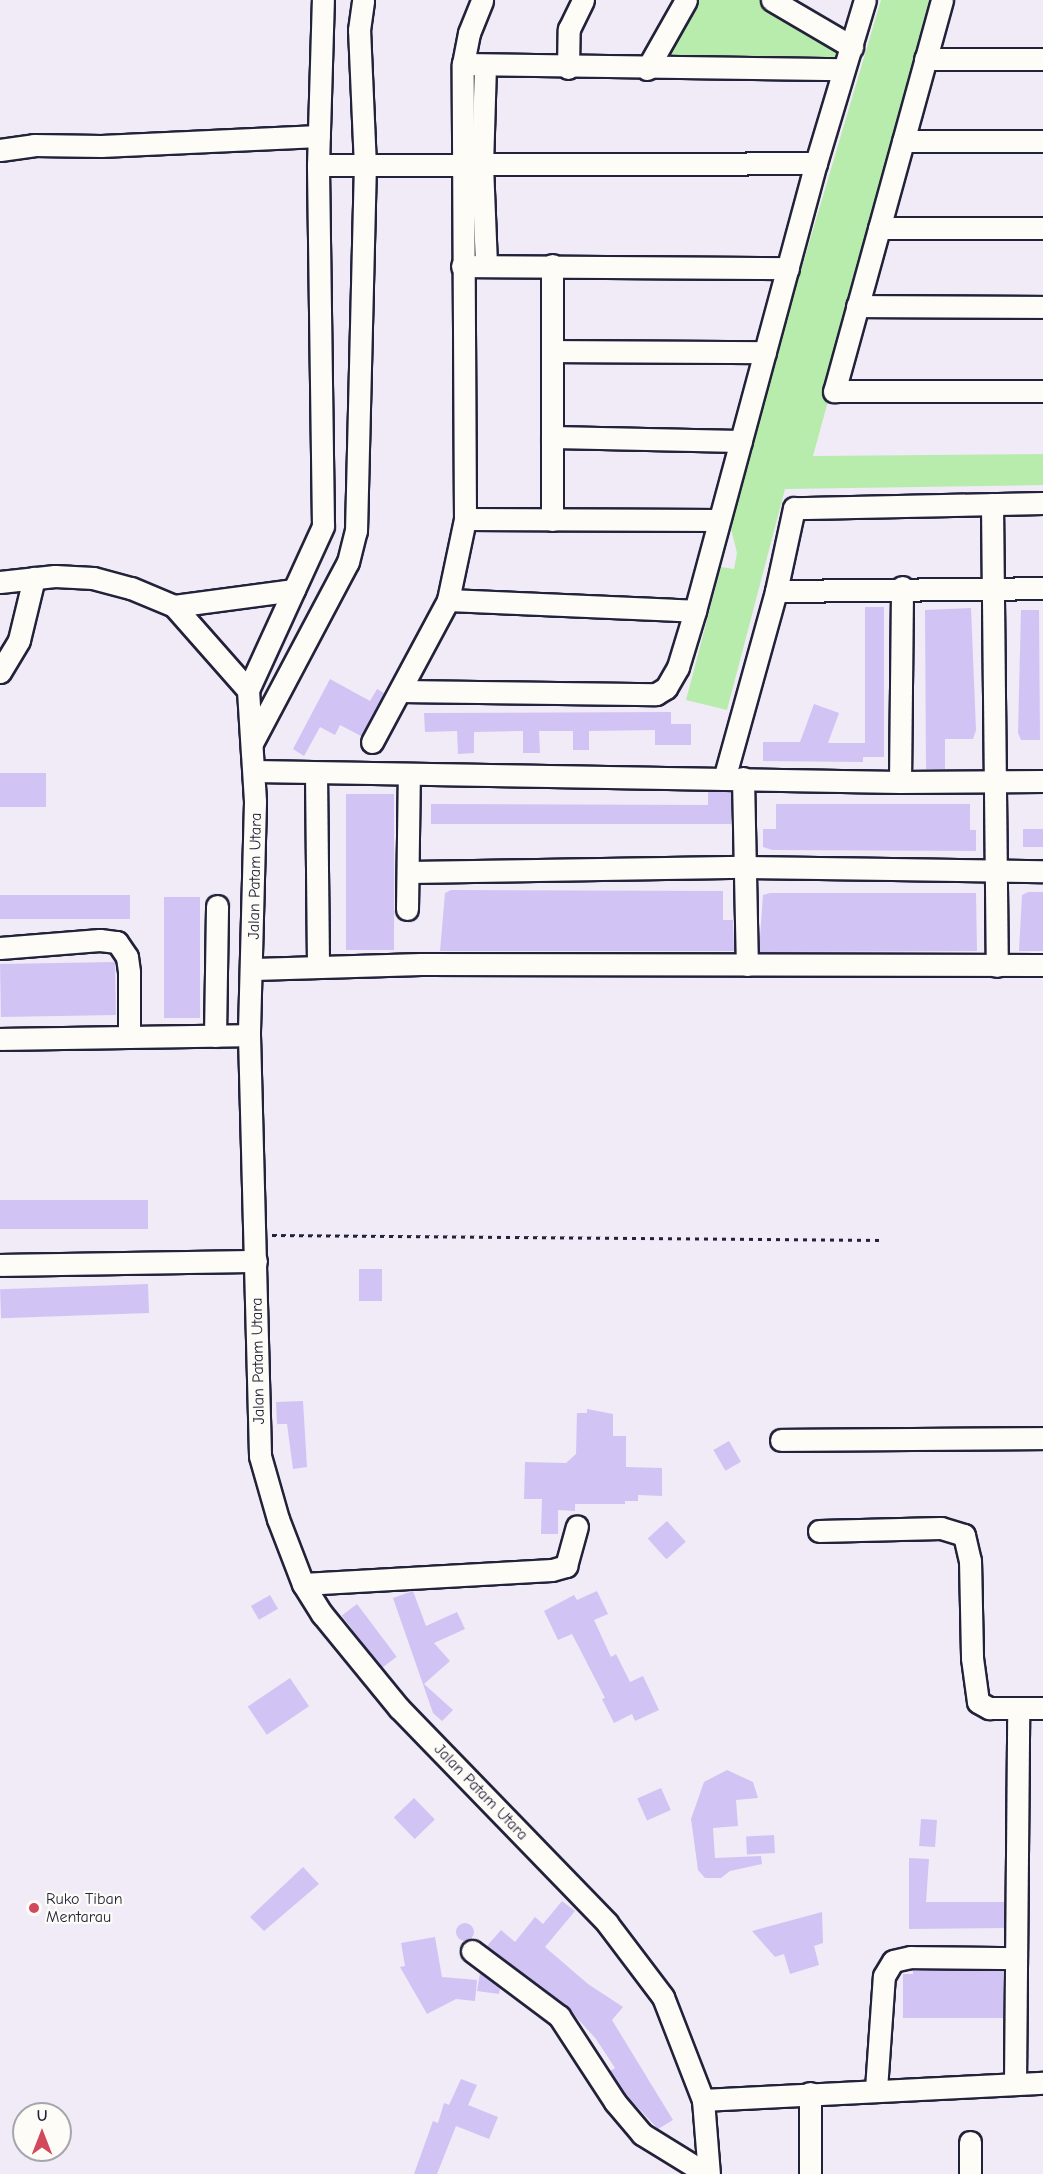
<!DOCTYPE html>
<style>
body{margin:0}
#map{position:relative;width:1043px;height:2174px;overflow:hidden;background:#f0ebf6;font-family:"Comic Neue",sans-serif}
div>[style]{position:absolute}
.green>*{inset:0;background:#b8ecad}
.building>*{inset:0;background:#d2c3f5;transform-origin:0 0}
.round{border-radius:50%}
.path>*{height:3px;margin-top:-1.5px;transform-origin:0;background:repeating-linear-gradient(90deg,#22223b 0 4.5px,transparent 0 9px)}
.roads{filter:drop-shadow(2px 0 #22223b) drop-shadow(-2px 0 #22223b) drop-shadow(0 2px #22223b) drop-shadow(0 -2px #22223b)}
.minor>*{height:21px;margin:-10.5px;padding:0 10.5px;transform-origin:10.5px;border-radius:10.5px;background:#fdfcf7}
.dots>*{width:16px;height:16px;translate:-50% -50%;box-sizing:border-box;border:3px solid #fdfcf7;border-radius:50%}
span{translate:-50% -50%;white-space:nowrap;text-align:center;line-height:1.15;-webkit-text-stroke:4.5px #fdfcf7;paint-order:stroke}
.street-label{font-size:16px;color:#22223b}
.poi-label{font-size:16px;color:#22223b}
.left{translate:0 -50%;text-align:left}
.north{position:absolute;left:12px;top:2102px;width:60px;height:60px;box-sizing:border-box;background:#fdfcf7;border:2px solid #a5a5ac;border-radius:50%;rotate:0deg;font-size:16px;font-weight:700;line-height:24px;text-align:center;color:#22223b}
.north::after{content:'';display:block;margin:auto;width:21px;height:27px;background:#d1495b;clip-path:polygon(50% 0,100% 100%,50% 72%,0 100%)}
</style>
<div id="map">
<div class="green">
<i style="clip-path:polygon(686px 0,772px 0,852px 47px,843px 69px,647px 69px)"></i>
<i style="clip-path:polygon(881px 0,938px 0,813px 456px,1043px 454px,1043px 485px,785px 489px,727px 710px,686px 700px,721px 567px,734px 569px,737px 553px,728px 517px)"></i>
</div>
<div class="building">
<i style="clip-path:polygon(865px 607px,884px 607px,884px 757px,863px 757px,863px 762px,763px 761px,763px 742px,800px 742px,814px 704px,839px 713px,828px 743px,865px 743px)"></i>
<i style="clip-path:polygon(971px 608px,976px 730px,973px 739px,945px 739px,945px 769px,926px 769px,925px 610px)"></i>
<i style="clip-path:polygon(1021px 610px,1039px 610px,1040px 740px,1021px 740px,1018px 733px)"></i>
<i style="clip-path:polygon(330px 679px,370px 701px,377px 689px,384px 693px,361px 736px,340px 725px,335px 735px,320px 727px,304px 756px,293px 749px)"></i>
<i style="clip-path:polygon(671px 712px,671px 724px,691px 724px,691px 745px,655px 745px,655px 730px,589px 731px,589px 750px,573px 750px,573px 731px,539px 731px,540px 753px,523px 753px,523px 731px,474px 732px,474px 753px,458px 754px,457px 731px,425px 732px,424px 713px)"></i>
<i style="left:46px;top:773px;width:34px;height:46px;rotate:90deg"></i>
<i style="clip-path:polygon(708px 791px,731px 792px,731px 824px,431px 824px,431px 804px,708px 805px)"></i>
<i style="left:394px;top:794px;width:156px;height:48px;rotate:90deg"></i>
<i style="clip-path:polygon(776px 804px,970px 804px,970px 830px,976px 830px,976px 851px,772px 850px,763px 847px,763px 829px,776px 829px)"></i>
<i style="left:1023px;top:829px;width:20px;height:18px"></i>
<i style="clip-path:polygon(451px 890px,723px 891px,723px 920px,733px 920px,734px 951px,440px 951px,445px 893px)"></i>
<i style="clip-path:polygon(1028px 892px,1043px 892px,1043px 951px,1019px 951px,1022px 895px)"></i>
<i style="clip-path:polygon(770px 893px,976px 893px,977px 951px,759px 952px,763px 895px)"></i>
<i style="left:130px;top:895px;width:24px;height:130px;rotate:90deg"></i>
<i style="left:164px;top:897px;width:36px;height:121px"></i>
<i style="left:115px;top:962px;width:53px;height:115px;rotate:89deg"></i>
<i style="left:148px;top:1200px;width:29px;height:148px;rotate:90deg"></i>
<i style="left:359px;top:1269px;width:23px;height:32px"></i>
<i style="left:148px;top:1284px;width:29px;height:148px;rotate:88deg"></i>
<i style="clip-path:polygon(303px 1401px,307px 1467px,293px 1469px,287px 1424px,277px 1424px,276px 1402px)"></i>
<i style="clip-path:polygon(587px 1409px,613px 1414px,613px 1436px,626px 1436px,626px 1467px,662px 1468px,662px 1496px,638px 1495px,638px 1501px,625px 1501px,625px 1504px,575px 1504px,575px 1511px,558px 1510px,558px 1534px,541px 1534px,542px 1499px,524px 1499px,525px 1462px,566px 1463px,576px 1454px,577px 1413px,587px 1413px)"></i>
<i style="left:729px;top:1441px;width:24px;height:18px;rotate:60deg"></i>
<i style="left:667px;top:1521px;width:28px;height:26px;rotate:48deg"></i>
<i style="clip-path:polygon(413px 1591px,426px 1626px,457px 1612px,465px 1629px,434px 1643px,450px 1661px,424px 1684px,453px 1710px,442px 1721px,433px 1713px,393px 1598px)"></i>
<i style="clip-path:polygon(597px 1591px,608px 1614px,594px 1620px,611px 1657px,616px 1654px,630px 1682px,643px 1676px,659px 1710px,635px 1721px,632px 1714px,614px 1723px,602px 1699px,605px 1698px,572px 1634px,558px 1640px,544px 1611px,574px 1595px,577px 1600px)"></i>
<i style="left:270px;top:1595px;width:16px;height:22px;rotate:60deg"></i>
<i style="left:357px;top:1604px;width:66px;height:19px;rotate:53deg"></i>
<i style="left:290px;top:1678px;width:34px;height:51px;rotate:56deg"></i>
<i style="clip-path:polygon(727px 1770px,753px 1782px,758px 1798px,736px 1800px,738px 1826px,713px 1828px,715px 1858px,761px 1856px,762px 1864px,730px 1871px,721px 1878px,705px 1878px,698px 1870px,691px 1819px,704px 1782px)"></i>
<i style="left:661px;top:1788px;width:24px;height:26px;rotate:66deg"></i>
<i style="left:414px;top:1798px;width:30px;height:28px;rotate:46deg"></i>
<i style="left:921px;top:1819px;width:16px;height:27px;rotate:4deg"></i>
<i style="left:774px;top:1835px;width:18px;height:28px;rotate:87deg"></i>
<i style="clip-path:polygon(909px 1858px,929px 1859px,926px 1902px,1004px 1902px,1004px 1928px,909px 1929px)"></i>
<i style="clip-path:polygon(303px 1867px,319px 1884px,264px 1931px,250px 1917px)"></i>
<i style="clip-path:polygon(562px 1901px,575px 1911px,545px 1947px,588px 1984px,623px 2007px,612px 2020px,673px 2120px,658px 2129px,625px 2094px,610px 2071px,615px 2068px,596px 2039px,569px 2009px,487px 1946px,501px 1930px,515px 1942px,535px 1917px,543px 1924px)"></i>
<i style="clip-path:polygon(822px 1912px,823px 1943px,814px 1946px,819px 1965px,790px 1974px,784px 1954px,775px 1957px,752px 1931px)"></i>
<i class="round" style="left:456px;top:1923px;width:18px;height:18px"></i>
<i style="clip-path:polygon(435px 1937px,442px 1977px,477px 1980px,475px 2001px,456px 1999px,427px 2014px,400px 1967px,405px 1966px,401px 1943px)"></i>
<i style="clip-path:polygon(913px 1970px,1003px 1971px,1003px 2018px,903px 2018px,903px 1974px,913px 1974px)"></i>
<i style="clip-path:polygon(480px 1973px,500px 1988px,499px 1994px,477px 1991px)"></i>
<i style="clip-path:polygon(461px 2079px,477px 2085px,468px 2105px,498px 2117px,489px 2139px,456px 2126px,437px 2174px,414px 2174px,433px 2121px,438px 2123px,444px 2103px,449px 2105px)"></i>
</div>
<div class="path">
<i style="left:272px;top:1235px;width:611px;rotate:0.47deg"></i>
</div>
<div class="roads">
<div class="minor">
<i style="left:772px;top:0;width:93px;rotate:30.4deg"></i>
<i style="left:942px;top:0;width:406px;rotate:105.4deg"></i>
<i style="left:834px;top:391px;width:209px"></i>
<i style="left:925px;top:59px;width:118px"></i>
<i style="left:463px;top:64px;width:380px;rotate:0.8deg"></i>
<i style="left:485px;top:65px;width:100px;rotate:91.7deg"></i>
<i style="left:482px;top:165px;width:101px;rotate:87.7deg"></i>
<i style="left:568px;top:68px;width:39px;rotate:-89deg"></i>
<i style="left:569px;top:29px;width:32px;rotate:-64deg"></i>
<i style="left:647px;top:69px;width:79px;rotate:-60.5deg"></i>
<i style="left:903px;top:141px;width:140px"></i>
<i style="left:0;top:150px;width:34px;rotate:-8deg"></i>
<i style="left:34px;top:145px;width:67px;rotate:0.9deg"></i>
<i style="left:101px;top:146px;width:218px;rotate:-2.6deg"></i>
<i style="left:318px;top:165px;width:498px;rotate:-0.2deg"></i>
<i style="left:879px;top:228px;width:164px"></i>
<i style="left:462px;top:266px;width:326px;rotate:0.4deg"></i>
<i style="left:857px;top:306px;width:186px;rotate:0.3deg"></i>
<i style="left:552px;top:351px;width:213px;rotate:0.3deg"></i>
<i style="left:552px;top:437px;width:189px;rotate:1.2deg"></i>
<i style="left:1043px;top:503px;width:249px;rotate:178.8deg"></i>
<i style="left:794px;top:508px;width:85px;rotate:102.2deg"></i>
<i style="left:776px;top:591px;width:267px;rotate:-0.6deg"></i>
<i style="left:992px;top:504px;width:462px;rotate:89.4deg"></i>
<i style="left:465px;top:519px;width:253px;rotate:0.2deg"></i>
<i style="left:552px;top:520px;width:255px;rotate:-90deg"></i>
<i style="left:0;top:582px;width:55px;rotate:-6.2deg"></i>
<i style="left:55px;top:576px;width:38px;rotate:3deg"></i>
<i style="left:93px;top:578px;width:39px;rotate:15deg"></i>
<i style="left:131px;top:588px;width:47px;rotate:22.7deg"></i>
<i style="left:174px;top:606px;width:112px;rotate:48.6deg"></i>
<i style="left:248px;top:690px;width:112px;rotate:86.4deg"></i>
<i style="left:255px;top:802px;width:233px;rotate:91.5deg"></i>
<i style="left:249px;top:1035px;width:421px;rotate:88.5deg"></i>
<i style="left:260px;top:1456px;width:66px;rotate:74.1deg"></i>
<i style="left:278px;top:1519px;width:70px;rotate:69deg"></i>
<i style="left:303px;top:1584px;width:36px;rotate:58deg"></i>
<i style="left:322px;top:1614px;width:122px;rotate:50.7deg"></i>
<i style="left:399px;top:1708px;width:299px;rotate:45.9deg"></i>
<i style="left:607px;top:1923px;width:93px;rotate:52.9deg"></i>
<i style="left:663px;top:1997px;width:110px;rotate:68.8deg"></i>
<i style="left:703px;top:2100px;width:74px;rotate:85.4deg"></i>
<i style="left:448px;top:600px;width:247px;rotate:2.5deg"></i>
<i style="left:174px;top:606px;width:121px;rotate:-7.6deg"></i>
<i style="left:0;top:672px;width:37px;rotate:-59deg"></i>
<i style="left:19px;top:640px;width:64px;rotate:-76.4deg"></i>
<i style="left:248px;top:690px;width:180px;rotate:-65.4deg"></i>
<i style="left:323px;top:526px;width:361px;rotate:-90.8deg"></i>
<i style="left:318px;top:165px;width:165px;rotate:-88.3deg"></i>
<i style="left:400px;top:691px;width:256px;rotate:0.7deg"></i>
<i style="left:656px;top:694px;width:12px;rotate:-31deg"></i>
<i style="left:666px;top:688px;width:24px;rotate:-60deg"></i>
<i style="left:678px;top:667px;width:59px;rotate:-73.1deg"></i>
<i style="left:695px;top:611px;width:464px;rotate:-74.9deg"></i>
<i style="left:816px;top:163px;width:170px;rotate:-73.3deg"></i>
<i style="left:372px;top:742px;width:161px;rotate:-61.8deg"></i>
<i style="left:448px;top:600px;width:83px;rotate:-78.1deg"></i>
<i style="left:465px;top:519px;width:455px;rotate:-90.3deg"></i>
<i style="left:463px;top:64px;width:32px;rotate:-79deg"></i>
<i style="left:469px;top:33px;width:35px;rotate:-68deg"></i>
<i style="left:252px;top:743px;width:205px;rotate:-62.1deg"></i>
<i style="left:348px;top:562px;width:32px;rotate:-76deg"></i>
<i style="left:356px;top:531px;width:365px;rotate:-88.6deg"></i>
<i style="left:365px;top:166px;width:136px;rotate:-92.5deg"></i>
<i style="left:359px;top:30px;width:30px;rotate:-82deg"></i>
<i style="left:254px;top:771px;width:646px;rotate:0.98deg"></i>
<i style="left:900px;top:782px;width:143px;rotate:-0.4deg"></i>
<i style="left:316px;top:773px;width:194px;rotate:89.4deg"></i>
<i style="left:743px;top:778px;width:187px;rotate:88.8deg"></i>
<i style="left:724px;top:779px;width:195px;rotate:-74.5deg"></i>
<i style="left:900px;top:782px;width:195px;rotate:-89.4deg"></i>
<i style="left:409px;top:872px;width:336px;rotate:-0.9deg"></i>
<i style="left:745px;top:867px;width:298px;rotate:0.8deg"></i>
<i style="left:407px;top:909px;width:135px;rotate:-89.2deg"></i>
<i style="left:0;top:948px;width:100px;rotate:-4.6deg"></i>
<i style="left:100px;top:940px;width:17px;rotate:7deg"></i>
<i style="left:117px;top:942px;width:18px;rotate:56deg"></i>
<i style="left:127px;top:957px;width:15px;rotate:82deg"></i>
<i style="left:129px;top:972px;width:65px;rotate:90deg"></i>
<i style="left:254px;top:969px;width:167px;rotate:-1.7deg"></i>
<i style="left:421px;top:964px;width:622px;rotate:0.09deg"></i>
<i style="left:215px;top:1036px;width:130px;rotate:-89.1deg"></i>
<i style="left:0;top:1039px;width:249px;rotate:-0.9deg"></i>
<i style="left:0;top:1265px;width:256px;rotate:-0.9deg"></i>
<i style="left:781px;top:1440px;width:262px;rotate:-0.4deg"></i>
<i style="left:819px;top:1531px;width:122px;rotate:-1.4deg"></i>
<i style="left:941px;top:1528px;width:24px;rotate:17deg"></i>
<i style="left:964px;top:1535px;width:26px;rotate:77deg"></i>
<i style="left:970px;top:1560px;width:98px;rotate:88.8deg"></i>
<i style="left:972px;top:1658px;width:44px;rotate:82.2deg"></i>
<i style="left:978px;top:1702px;width:13px;rotate:29deg"></i>
<i style="left:989px;top:1708px;width:54px"></i>
<i style="left:303px;top:1584px;width:249px;rotate:-3.2deg"></i>
<i style="left:552px;top:1570px;width:15px;rotate:-16deg"></i>
<i style="left:566px;top:1566px;width:41px;rotate:-74.6deg"></i>
<i style="left:472px;top:1951px;width:109px;rotate:36.8deg"></i>
<i style="left:559px;top:2016px;width:103px;rotate:56.9deg"></i>
<i style="left:615px;top:2102px;width:42px;rotate:49.8deg"></i>
<i style="left:642px;top:2134px;width:76px;rotate:31.6deg"></i>
<i style="left:1015px;top:2084px;width:375px;rotate:-89.5deg"></i>
<i style="left:876px;top:2089px;width:113px;rotate:-86deg"></i>
<i style="left:884px;top:1976px;width:17px;rotate:-59deg"></i>
<i style="left:893px;top:1961px;width:18px;rotate:-13deg"></i>
<i style="left:911px;top:1957px;width:103px;rotate:0.6deg"></i>
<i style="left:810px;top:2093px;width:81px;rotate:90deg"></i>
<i style="left:703px;top:2100px;width:340px;rotate:-2.9deg"></i>
<i style="left:970px;top:2142px;width:32px;rotate:90deg"></i>
</div>
</div>
<div class="dots">
<i style="left:34px;top:1908px;background:#d1495b"></i>
</div>
<div class="street-label">
<span style="left:255px;top:876px;rotate:-89deg">Jalan Patam Utara</span>
<span style="left:258px;top:1361px;rotate:-91deg">Jalan Patam Utara</span>
<span style="left:481px;top:1792px;rotate:46deg">Jalan Patam Utara</span>
</div>
<div class="poi-label">
<span class="left" style="left:46px;top:1908px">Ruko Tiban<br>Mentarau</span>
</div>
<div class="north">U</div>
</div>
